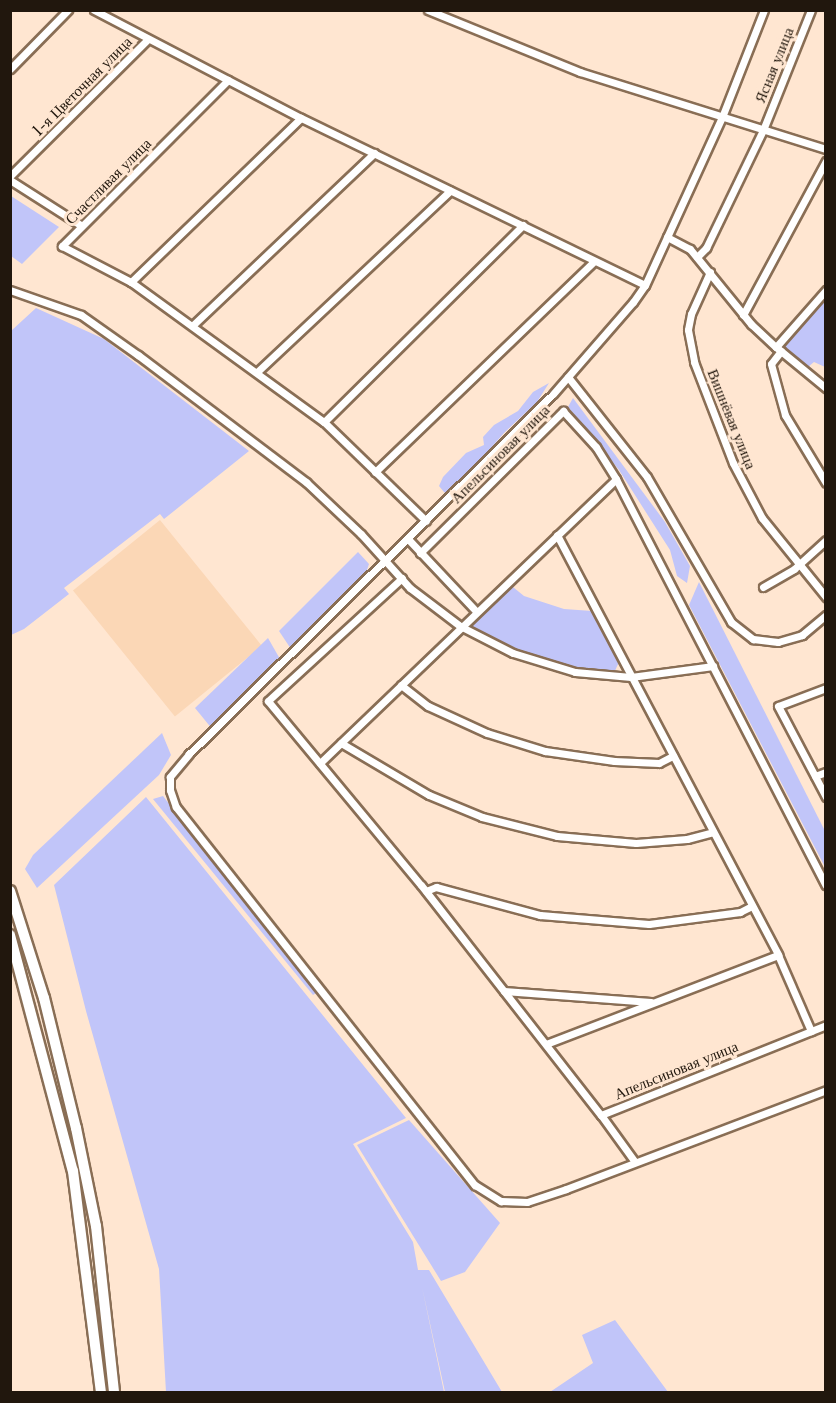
<!DOCTYPE html>
<meta charset="utf-8">
<style>
body{margin:0}
#map{position:relative;width:836px;height:1403px;overflow:hidden;background:#ffe6d1;font-family:"Libre Baskerville",serif}
div>[style]{position:absolute}
.built>*{inset:0;background:#fbd7b6;transform-origin:0 0}
.green>*{inset:0;background:#c1c5f9}
.roads{filter:drop-shadow(2px 0 #896e55) drop-shadow(-2px 0 #896e55) drop-shadow(0 2px #896e55) drop-shadow(0 -2px #896e55)}
.minor>*{height:7px;margin:-3.5px;padding:0 3.5px;transform-origin:3.5px;border-radius:3.5px;background:#fff}
.primary>*{height:10px;margin:-5px;padding:0 5px;transform-origin:5px;border-radius:5px;background:#fff}
span{translate:-50% -50%;white-space:nowrap;text-align:center;line-height:1.15;-webkit-text-stroke:6px #ffe6d1;paint-order:stroke}
.street-label{font-size:15px;color:#21170d}
.frame{position:absolute;inset:0;border:12px solid #21170d;pointer-events:none}
</style>
<div id="map">
<div class="built">
<i style="left:160px;top:520px;width:162px;height:112px;rotate:51deg"></i>
</div>
<div class="green">
<i style="clip-path:polygon(11px 196px,59px 227px,22px 264px,11px 256px)"></i>
<i style="clip-path:polygon(825px 299px,825px 367px,814px 362px,808px 367px,783px 348px)"></i>
<i style="clip-path:polygon(36px 308px,104px 339px,249px 451px,164px 519px,160px 514px,64px 588px,69px 594px,24px 629px,11px 635px,11px 331px)"></i>
<i style="clip-path:polygon(549px 383px,537px 402px,504px 433px,449px 496px,444px 492px,439px 486px,443px 477px,466px 453px,484px 445px,483px 437px,494px 425px,518px 411px,533px 392px)"></i>
<i style="clip-path:polygon(573px 398px,665px 522px,690px 566px,687px 583px,677px 576px,670px 550px,619px 470px,568px 407px)"></i>
<i style="clip-path:polygon(358px 552px,369px 564px,363px 582px,291px 649px,279px 631px)"></i>
<i style="clip-path:polygon(699px 582px,825px 831px,825px 867px,689px 605px)"></i>
<i style="clip-path:polygon(508px 583px,524px 596px,564px 609px,592px 611px,619px 662px,614px 673px,583px 671px,532px 658px,472px 630px,469px 622px)"></i>
<i style="clip-path:polygon(268px 638px,280px 659px,213px 730px,195px 708px)"></i>
<i style="clip-path:polygon(162px 733px,171px 755px,159px 775px,37px 888px,25px 869px,33px 855px)"></i>
<i style="clip-path:polygon(163px 796px,316px 993px,313px 995px,153px 799px)"></i>
<i style="clip-path:polygon(146px 797px,406px 1118px,353px 1144px,413px 1242px,418px 1270px,429px 1270px,502px 1392px,445px 1392px,422px 1287px,444px 1392px,166px 1392px,159px 1269px,86px 1011px,54px 885px)"></i>
<i style="clip-path:polygon(409px 1120px,500px 1223px,465px 1272px,441px 1281px,357px 1145px)"></i>
<i style="clip-path:polygon(615px 1320px,668px 1392px,550px 1392px,593px 1363px,582px 1335px)"></i>
</div>
<div class="roads">
<div class="minor">
<i style="left:94px;top:10px;width:233px;rotate:27.6deg"></i>
<i style="left:301px;top:118px;width:382px;rotate:25.9deg"></i>
<i style="left:428px;top:10px;width:164px;rotate:22.2deg"></i>
<i style="left:580px;top:72px;width:258px;rotate:17.4deg"></i>
<i style="left:764px;top:10px;width:115px;rotate:111.4deg"></i>
<i style="left:722px;top:117px;width:185px;rotate:114.6deg"></i>
<i style="left:645px;top:285px;width:21px;rotate:125deg"></i>
<i style="left:633px;top:302px;width:122px;rotate:131deg"></i>
<i style="left:553px;top:394px;width:512px;rotate:135.32deg"></i>
<i style="left:189px;top:754px;width:30px;rotate:130deg"></i>
<i style="left:170px;top:777px;width:13px;rotate:90deg"></i>
<i style="left:170px;top:790px;width:18px;rotate:71deg"></i>
<i style="left:176px;top:807px;width:482px;rotate:51.7deg"></i>
<i style="left:475px;top:1185px;width:31px;rotate:32deg"></i>
<i style="left:501px;top:1201px;width:26px;rotate:2deg"></i>
<i style="left:527px;top:1202px;width:41px;rotate:-18.4deg"></i>
<i style="left:566px;top:1189px;width:278px;rotate:-20.8deg"></i>
<i style="left:10px;top:69px;width:83px;rotate:-45.5deg"></i>
<i style="left:228px;top:80px;width:235px;rotate:135deg"></i>
<i style="left:62px;top:246px;width:78px;rotate:27.6deg"></i>
<i style="left:131px;top:282px;width:238px;rotate:36deg"></i>
<i style="left:324px;top:422px;width:142px;rotate:44.1deg"></i>
<i style="left:10px;top:176px;width:192px;rotate:-44.8deg"></i>
<i style="left:10px;top:180px;width:85px;rotate:32.6deg"></i>
<i style="left:667px;top:237px;width:26px;rotate:28deg"></i>
<i style="left:690px;top:249px;width:97px;rotate:50.9deg"></i>
<i style="left:751px;top:324px;width:34px;rotate:43deg"></i>
<i style="left:697px;top:257px;width:13px;rotate:-45deg"></i>
<i style="left:706px;top:248px;width:131px;rotate:-64.2deg"></i>
<i style="left:763px;top:130px;width:129px;rotate:-68.2deg"></i>
<i style="left:710px;top:272px;width:46px;rotate:114.3deg"></i>
<i style="left:691px;top:314px;width:16px;rotate:101deg"></i>
<i style="left:688px;top:330px;width:33px;rotate:79deg"></i>
<i style="left:694px;top:362px;width:108px;rotate:68.9deg"></i>
<i style="left:733px;top:463px;width:62px;rotate:62.2deg"></i>
<i style="left:762px;top:518px;width:102px;rotate:51deg"></i>
<i style="left:131px;top:282px;width:236px;rotate:-44deg"></i>
<i style="left:10px;top:290px;width:75px;rotate:19.4deg"></i>
<i style="left:81px;top:315px;width:70px;rotate:35.1deg"></i>
<i style="left:138px;top:355px;width:211px;rotate:37.1deg"></i>
<i style="left:306px;top:482px;width:76px;rotate:43.4deg"></i>
<i style="left:361px;top:534px;width:73px;rotate:47.8deg"></i>
<i style="left:410px;top:588px;width:63px;rotate:37.2deg"></i>
<i style="left:460px;top:626px;width:59px;rotate:27deg"></i>
<i style="left:513px;top:653px;width:65px;rotate:17deg"></i>
<i style="left:575px;top:672px;width:56px;rotate:5.1deg"></i>
<i style="left:631px;top:677px;width:83px;rotate:-7.6deg"></i>
<i style="left:826px;top:290px;width:76px;rotate:131.3deg"></i>
<i style="left:776px;top:347px;width:65px;rotate:39.4deg"></i>
<i style="left:743px;top:315px;width:175px;rotate:-61.7deg"></i>
<i style="left:193px;top:325px;width:250px;rotate:-43.5deg"></i>
<i style="left:781px;top:351px;width:16px;rotate:128deg"></i>
<i style="left:771px;top:364px;width:53px;rotate:74.6deg"></i>
<i style="left:785px;top:415px;width:79px;rotate:58.9deg"></i>
<i style="left:257px;top:372px;width:265px;rotate:-43.2deg"></i>
<i style="left:568px;top:377px;width:127px;rotate:51.7deg"></i>
<i style="left:647px;top:477px;width:168px;rotate:59.9deg"></i>
<i style="left:731px;top:622px;width:28px;rotate:38deg"></i>
<i style="left:753px;top:639px;width:25px;rotate:7deg"></i>
<i style="left:778px;top:642px;width:25px;rotate:-16deg"></i>
<i style="left:802px;top:635px;width:31px;rotate:-40deg"></i>
<i style="left:324px;top:422px;width:280px;rotate:-44.7deg"></i>
<i style="left:375px;top:472px;width:304px;rotate:-43.9deg"></i>
<i style="left:557px;top:535px;width:475px;rotate:62.2deg"></i>
<i style="left:778px;top:955px;width:83px;rotate:66.5deg"></i>
<i style="left:409px;top:540px;width:98px;rotate:46.7deg"></i>
<i style="left:420px;top:553px;width:202px;rotate:-44.8deg"></i>
<i style="left:563px;top:411px;width:49px;rotate:47.5deg"></i>
<i style="left:596px;top:447px;width:38px;rotate:58deg"></i>
<i style="left:616px;top:479px;width:457px;rotate:62.7deg"></i>
<i style="left:402px;top:578px;width:182px;rotate:137.5deg"></i>
<i style="left:268px;top:701px;width:239px;rotate:50.3deg"></i>
<i style="left:421px;top:885px;width:292px;rotate:52deg"></i>
<i style="left:601px;top:1115px;width:242px;rotate:-21.8deg"></i>
<i style="left:763px;top:587px;width:36px;rotate:-30deg"></i>
<i style="left:794px;top:569px;width:43px;rotate:-42.2deg"></i>
<i style="left:401px;top:685px;width:34px;rotate:38deg"></i>
<i style="left:428px;top:706px;width:65px;rotate:24.6deg"></i>
<i style="left:487px;top:733px;width:61px;rotate:17.2deg"></i>
<i style="left:545px;top:751px;width:70px;rotate:8.2deg"></i>
<i style="left:614px;top:761px;width:45px;rotate:2.5deg"></i>
<i style="left:659px;top:763px;width:16px;rotate:-27deg"></i>
<i style="left:826px;top:688px;width:51px;rotate:159.4deg"></i>
<i style="left:778px;top:706px;width:103px;rotate:62.2deg"></i>
<i style="left:341px;top:743px;width:102px;rotate:30.6deg"></i>
<i style="left:429px;top:795px;width:57px;rotate:22.5deg"></i>
<i style="left:482px;top:817px;width:77px;rotate:14.2deg"></i>
<i style="left:557px;top:836px;width:79px;rotate:5.1deg"></i>
<i style="left:636px;top:843px;width:51px;rotate:-4.5deg"></i>
<i style="left:687px;top:839px;width:27px;rotate:-15deg"></i>
<i style="left:320px;top:763px;width:410px;rotate:-43.8deg"></i>
<i style="left:815px;top:776px;width:12px;rotate:-20deg"></i>
<i style="left:426px;top:891px;width:11px;rotate:-22deg"></i>
<i style="left:436px;top:887px;width:108px;rotate:15.1deg"></i>
<i style="left:540px;top:915px;width:109px;rotate:4.7deg"></i>
<i style="left:649px;top:924px;width:92px;rotate:-7.5deg"></i>
<i style="left:740px;top:912px;width:13px;rotate:-27deg"></i>
<i style="left:504px;top:991px;width:147px;rotate:4.3deg"></i>
<i style="left:546px;top:1044px;width:248px;rotate:-21deg"></i>
<i style="left:601px;top:1115px;width:58px;rotate:54.1deg"></i>
</div>
<div class="primary">
<i style="left:10px;top:891px;width:112px;rotate:72.4deg"></i>
<i style="left:44px;top:998px;width:134px;rotate:76.2deg"></i>
<i style="left:76px;top:1128px;width:100px;rotate:78.5deg"></i>
<i style="left:96px;top:1226px;width:167px;rotate:83.8deg"></i>
<i style="left:10px;top:935px;width:244px;rotate:75.1deg"></i>
<i style="left:73px;top:1171px;width:223px;rotate:82.8deg"></i>
</div>
</div>
<div class="street-label">
<span style="left:774px;top:65px;rotate:-68deg">Ясная улица</span>
<span style="left:82px;top:86px;rotate:-45deg">1-я Цветочная улица</span>
<span style="left:108px;top:181px;rotate:-45deg">Счастливая улица</span>
<span style="left:732px;top:419px;rotate:68deg">Вишнёвая улица</span>
<span style="left:500px;top:454px;rotate:-45deg">Апельсиновая улица</span>
<span style="left:676px;top:1070px;rotate:-22deg">Апельсиновая улица</span>
</div>
<div class="frame"></div>
</div>
